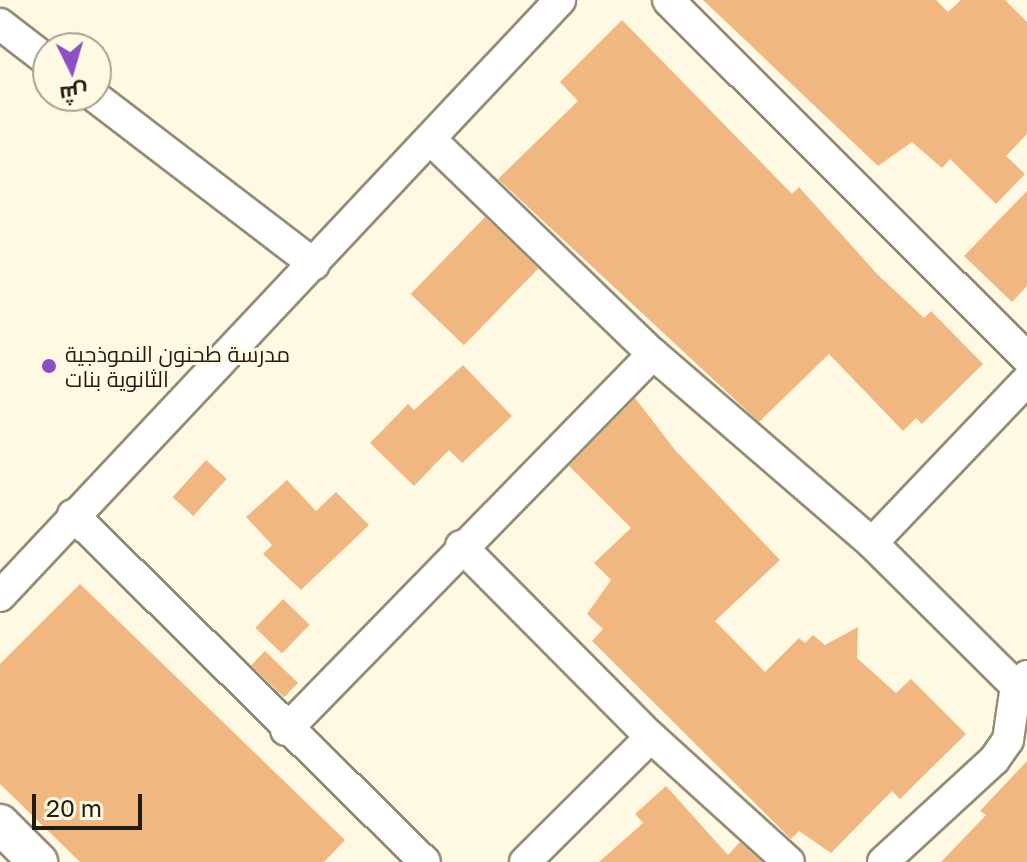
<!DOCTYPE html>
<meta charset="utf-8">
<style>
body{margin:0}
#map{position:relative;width:1027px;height:862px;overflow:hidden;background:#fff9e4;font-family:"Golos Text",Cairo,sans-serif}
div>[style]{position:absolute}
.building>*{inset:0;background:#f1b780;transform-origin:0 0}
.roads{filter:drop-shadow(2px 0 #948d75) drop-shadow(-2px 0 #948d75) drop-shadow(0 2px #948d75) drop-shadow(0 -2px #948d75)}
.minor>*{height:30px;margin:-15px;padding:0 15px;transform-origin:15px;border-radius:15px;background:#fff}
.tertiary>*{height:38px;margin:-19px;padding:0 19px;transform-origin:19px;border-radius:19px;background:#fff}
.dots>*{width:22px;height:22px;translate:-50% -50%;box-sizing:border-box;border:4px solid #fff9e4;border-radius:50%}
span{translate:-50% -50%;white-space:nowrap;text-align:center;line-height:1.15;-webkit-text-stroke:6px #fff9e4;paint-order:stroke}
.poi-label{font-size:22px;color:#201d14}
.left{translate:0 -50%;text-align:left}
.north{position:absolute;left:32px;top:32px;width:80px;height:80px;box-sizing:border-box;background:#fff9e4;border:2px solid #a6a191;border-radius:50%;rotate:175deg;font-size:22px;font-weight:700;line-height:32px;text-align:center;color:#201d14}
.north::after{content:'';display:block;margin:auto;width:28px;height:36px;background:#8d4fc5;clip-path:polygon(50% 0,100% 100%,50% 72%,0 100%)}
.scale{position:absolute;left:32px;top:794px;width:110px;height:36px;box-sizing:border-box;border:4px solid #201d14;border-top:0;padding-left:10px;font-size:24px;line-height:28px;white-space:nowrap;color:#201d14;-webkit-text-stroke:6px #fff9e4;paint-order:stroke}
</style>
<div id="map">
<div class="building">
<i style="clip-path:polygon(703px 0,936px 0,948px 12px,961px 0,1005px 0,1027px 22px,1027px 134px,1006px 156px,1025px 174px,996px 204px,950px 159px,942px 168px,912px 142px,878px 166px)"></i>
<i style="clip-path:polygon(622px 20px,792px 194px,799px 187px,877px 274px,924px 318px,931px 311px,983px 364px,922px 424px,916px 418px,903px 431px,829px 354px,759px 422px,498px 179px,578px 101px,560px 82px)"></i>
<i style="clip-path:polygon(1027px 191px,1027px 286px,1012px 302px,964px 256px)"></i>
<i style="left:485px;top:217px;width:74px;height:107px;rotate:44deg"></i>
<i style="clip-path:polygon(463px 365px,512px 416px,462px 463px,449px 450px,414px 486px,370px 443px,408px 404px,414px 410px)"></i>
<i style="clip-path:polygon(635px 398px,675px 450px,780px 560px,715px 621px,765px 672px,799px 638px,805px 643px,813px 635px,825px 645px,858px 627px,857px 658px,896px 693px,911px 679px,966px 734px,900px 799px,892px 791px,831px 853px,799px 831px,791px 839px,592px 641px,603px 629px,587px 614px,611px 580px,594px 563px,631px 528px,569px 466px)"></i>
<i style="left:206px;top:460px;width:28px;height:50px;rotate:42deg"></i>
<i style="clip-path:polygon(287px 480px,316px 511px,336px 492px,369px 525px,301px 590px,263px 554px,272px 545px,246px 517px)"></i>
<i style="clip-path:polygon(80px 584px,345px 840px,324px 862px,80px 862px,0 784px,0 664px)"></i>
<i style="left:283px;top:599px;width:37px;height:40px;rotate:44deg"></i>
<i style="left:265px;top:651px;width:46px;height:20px;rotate:44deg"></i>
<i style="clip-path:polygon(1027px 761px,1027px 862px,941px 862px,986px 815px,980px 811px)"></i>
<i style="clip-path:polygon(666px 786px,728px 855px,740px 842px,762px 862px,599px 862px,643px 823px,635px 814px)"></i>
</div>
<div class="roads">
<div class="minor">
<i style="left:668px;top:0;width:507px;rotate:44.92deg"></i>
<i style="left:0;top:24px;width:61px;rotate:37.6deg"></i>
<i style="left:94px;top:96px;width:277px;rotate:37.4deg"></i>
<i style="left:430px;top:139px;width:310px;rotate:44deg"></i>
<i style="left:653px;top:354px;width:289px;rotate:40.8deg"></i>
<i style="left:872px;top:543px;width:203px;rotate:44.8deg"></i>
<i style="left:73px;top:515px;width:494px;rotate:44.6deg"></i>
<i style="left:872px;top:543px;width:225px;rotate:-46.4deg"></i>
<i style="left:461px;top:546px;width:269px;rotate:45.2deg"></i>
<i style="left:651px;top:737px;width:186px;rotate:42.2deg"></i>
<i style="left:0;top:596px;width:818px;rotate:-46.78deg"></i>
<i style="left:286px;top:730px;width:525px;rotate:-45.69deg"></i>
<i style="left:525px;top:862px;width:177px;rotate:-44.8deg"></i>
<i style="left:883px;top:862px;width:151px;rotate:-42.6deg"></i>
<i style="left:994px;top:760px;width:24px;rotate:-55deg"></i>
<i style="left:1008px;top:740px;width:55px;rotate:-81.6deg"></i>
<i style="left:1016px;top:686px;width:15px;rotate:-42deg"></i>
</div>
<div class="tertiary">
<i style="left:0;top:824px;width:54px;rotate:45deg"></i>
</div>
</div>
<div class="dots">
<i style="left:49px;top:366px;background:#8d4fc5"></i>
</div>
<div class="poi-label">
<span class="left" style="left:65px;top:366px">مدرسة طحنون النموذجية<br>الثانوية بنات</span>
</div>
<div class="north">ش</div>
<div class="scale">20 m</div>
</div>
